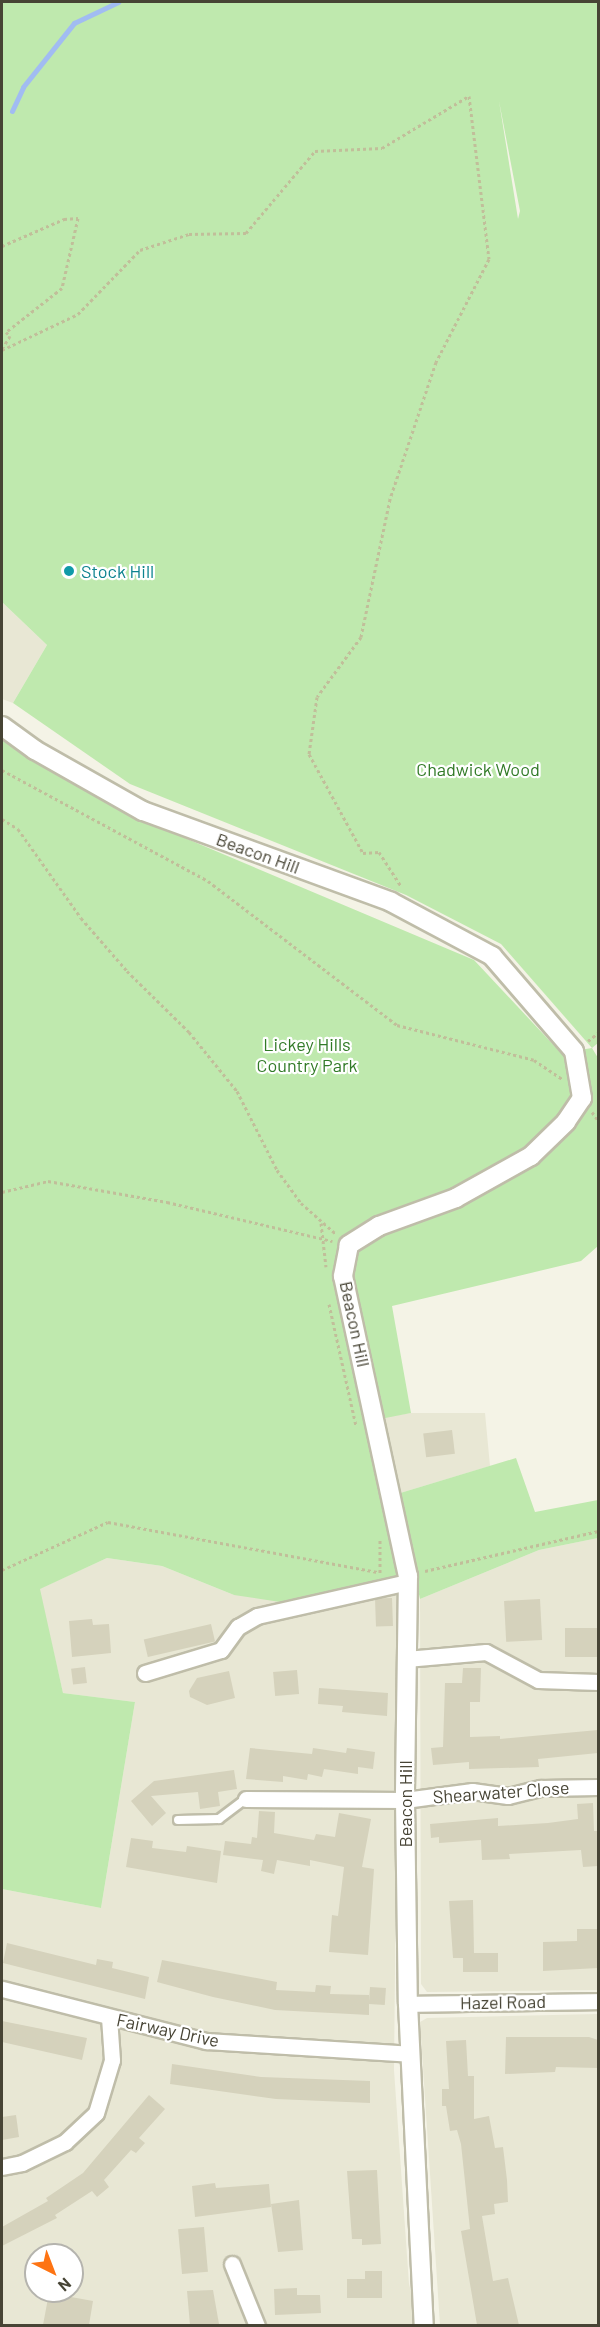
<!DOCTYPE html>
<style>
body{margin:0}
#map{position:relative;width:600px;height:2327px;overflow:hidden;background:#f4f3e6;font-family:Barlow,sans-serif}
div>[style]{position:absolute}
.residential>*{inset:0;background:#e8e7d4}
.green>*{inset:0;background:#bfe9ae}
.stream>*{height:5px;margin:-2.5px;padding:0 2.5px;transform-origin:2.5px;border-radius:2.5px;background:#a1bcf2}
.building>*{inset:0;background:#d5d2bc;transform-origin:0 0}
.path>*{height:3px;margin-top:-1.5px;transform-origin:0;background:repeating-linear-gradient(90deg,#c1be9a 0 3px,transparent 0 6px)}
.roads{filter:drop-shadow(2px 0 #bfbda9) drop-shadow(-2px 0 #bfbda9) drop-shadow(0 2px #bfbda9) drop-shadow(0 -2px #bfbda9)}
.service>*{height:8px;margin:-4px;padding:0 4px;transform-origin:4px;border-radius:4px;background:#fff}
.minor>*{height:15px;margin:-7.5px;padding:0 7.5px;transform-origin:7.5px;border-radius:7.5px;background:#fff}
.tertiary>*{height:18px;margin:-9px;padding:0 9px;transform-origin:9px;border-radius:9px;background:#fff}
.dots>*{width:16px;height:16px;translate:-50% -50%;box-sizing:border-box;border:3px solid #fff;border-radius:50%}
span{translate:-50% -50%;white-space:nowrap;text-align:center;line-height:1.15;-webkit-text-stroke:4.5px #fff;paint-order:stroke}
.culture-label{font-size:18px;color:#0d838f}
.left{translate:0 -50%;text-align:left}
.park-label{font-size:18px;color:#317a27}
.street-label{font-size:18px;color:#474435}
.frame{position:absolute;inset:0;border:3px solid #474435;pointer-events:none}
.north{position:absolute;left:24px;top:2243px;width:60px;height:60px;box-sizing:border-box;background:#fff;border:2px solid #b5b4ae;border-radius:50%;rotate:138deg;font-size:16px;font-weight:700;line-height:24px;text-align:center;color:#474435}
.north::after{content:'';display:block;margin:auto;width:21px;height:27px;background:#fe7413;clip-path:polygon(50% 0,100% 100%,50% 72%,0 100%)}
</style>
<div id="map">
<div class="residential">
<i style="clip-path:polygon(2px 602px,47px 645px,13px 703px,2px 699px)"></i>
<i style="clip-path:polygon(411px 1413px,485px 1413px,490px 1466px,397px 1494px,385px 1417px)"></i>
<i style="clip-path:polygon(598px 1538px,598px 1990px,427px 1992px,421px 1984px,420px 1599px,539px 1550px)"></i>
<i style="clip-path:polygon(evenodd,107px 1558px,162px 1566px,234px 1595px,398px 1589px,403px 1651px,397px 1774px,394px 2070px,409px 2284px,419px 2325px,2px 2325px,2px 1889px,101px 1908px,135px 1702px,63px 1693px,39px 1589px,107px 1558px,36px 2255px,72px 2255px,72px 2291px,36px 2291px,36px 2255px)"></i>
<i style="clip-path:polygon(598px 2014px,598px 2325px,440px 2325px,420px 2022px,427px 2018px)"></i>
</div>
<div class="green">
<i style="clip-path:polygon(evenodd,2px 2px,598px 2px,598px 1043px,592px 1048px,598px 1058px,598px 1246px,581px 1261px,392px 1306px,411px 1413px,375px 1420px,397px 1579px,313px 1607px,234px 1595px,162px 1566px,107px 1558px,40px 1589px,63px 1693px,135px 1702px,101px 1908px,2px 1889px,2px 738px,121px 811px,474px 960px,561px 1053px,592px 1048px,501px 944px,406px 895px,130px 784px,13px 703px,47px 645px,2px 602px,2px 2px,499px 101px,520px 211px,518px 219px,499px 101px)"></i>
<i style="clip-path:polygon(516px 1458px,535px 1512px,598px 1500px,598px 1538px,539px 1550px,420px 1599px,397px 1494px)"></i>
</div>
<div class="stream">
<i style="left:12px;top:111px;width:26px;rotate:-65deg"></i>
<i style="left:23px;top:87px;width:82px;rotate:-51.4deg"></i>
<i style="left:74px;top:23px;width:49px;rotate:-25.5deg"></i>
</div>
<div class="building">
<i style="left:452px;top:1430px;width:24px;height:29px;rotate:83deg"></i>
<i style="left:392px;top:1598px;width:28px;height:17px;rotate:88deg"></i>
<i style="left:540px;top:1599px;width:41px;height:36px;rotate:87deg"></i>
<i style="clip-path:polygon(92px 1619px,93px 1625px,109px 1624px,111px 1653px,72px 1657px,69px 1621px)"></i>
<i style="left:211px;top:1624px;width:18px;height:69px;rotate:77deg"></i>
<i style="left:598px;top:1628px;width:29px;height:33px;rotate:90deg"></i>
<i style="left:85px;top:1667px;width:16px;height:14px;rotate:83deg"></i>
<i style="clip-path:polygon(463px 1668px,481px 1668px,480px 1702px,470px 1702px,470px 1737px,500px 1736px,500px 1739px,598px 1730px,598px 1753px,538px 1759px,539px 1767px,469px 1769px,469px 1762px,433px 1765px,431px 1748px,443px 1747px,445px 1683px,462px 1683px)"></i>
<i style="left:297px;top:1670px;width:24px;height:24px;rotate:85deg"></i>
<i style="clip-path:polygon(229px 1671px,235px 1698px,207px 1705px,190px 1697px,189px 1691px,197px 1678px)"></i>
<i style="clip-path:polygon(319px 1688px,388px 1693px,387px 1716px,342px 1712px,343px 1706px,318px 1704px)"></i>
<i style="clip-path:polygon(250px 1748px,312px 1754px,313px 1748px,346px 1753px,347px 1748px,375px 1752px,373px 1769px,358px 1767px,358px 1774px,324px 1769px,322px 1777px,308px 1774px,307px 1780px,283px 1776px,283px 1782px,246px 1779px)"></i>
<i style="clip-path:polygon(234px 1770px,237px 1789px,218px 1792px,220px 1806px,200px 1809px,198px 1792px,151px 1796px,166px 1813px,152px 1826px,131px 1801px,154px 1781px)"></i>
<i style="clip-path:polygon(593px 1803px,594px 1831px,598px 1831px,598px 1866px,583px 1867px,581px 1850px,509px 1854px,510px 1859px,482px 1860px,481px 1840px,439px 1843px,439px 1837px,431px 1838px,430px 1824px,498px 1818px,498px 1826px,548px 1823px,578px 1819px,577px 1804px)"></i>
<i style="clip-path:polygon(259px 1811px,275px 1812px,274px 1833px,314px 1840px,316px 1834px,335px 1837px,339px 1813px,371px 1819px,362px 1867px,374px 1869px,368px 1955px,329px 1952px,332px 1915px,338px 1916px,344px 1867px,310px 1860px,310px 1866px,277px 1860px,274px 1874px,261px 1871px,263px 1860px,223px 1855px,225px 1841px,251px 1844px,252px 1837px,257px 1838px)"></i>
<i style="clip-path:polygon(131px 1838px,153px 1841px,152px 1848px,186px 1852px,187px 1846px,221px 1851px,217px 1883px,126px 1867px)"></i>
<i style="clip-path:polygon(473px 1900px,474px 1953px,498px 1953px,498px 1972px,463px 1972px,463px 1958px,453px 1958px,449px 1901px)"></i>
<i style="clip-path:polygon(577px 1929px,598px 1929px,598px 1968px,543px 1971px,543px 1942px,577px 1941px)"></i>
<i style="clip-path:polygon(7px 1943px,96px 1965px,97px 1959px,113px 1962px,112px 1968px,149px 1977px,145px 1999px,3px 1963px)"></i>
<i style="clip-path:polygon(162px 1960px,277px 1982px,276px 1990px,315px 1992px,316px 1985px,331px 1986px,330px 1994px,369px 1995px,369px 2015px,275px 2010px,213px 1997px,157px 1982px)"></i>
<i style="left:370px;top:1987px;width:16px;height:17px;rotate:4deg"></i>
<i style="clip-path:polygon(2px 2021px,87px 2038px,82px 2060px,2px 2042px)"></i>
<i style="clip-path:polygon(506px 2037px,589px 2037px,598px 2040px,598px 2068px,556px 2067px,555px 2072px,505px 2074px)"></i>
<i style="clip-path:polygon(466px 2040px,468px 2076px,474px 2076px,474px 2119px,489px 2116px,495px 2148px,503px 2147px,507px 2180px,508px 2202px,494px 2204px,495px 2214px,482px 2216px,493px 2281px,508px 2278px,519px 2325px,477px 2325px,461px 2231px,470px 2229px,461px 2144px,457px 2130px,450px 2131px,446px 2106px,442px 2106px,442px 2089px,449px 2089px,446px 2041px)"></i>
<i style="clip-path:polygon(172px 2064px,261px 2077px,370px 2081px,370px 2103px,276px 2099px,170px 2084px)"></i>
<i style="clip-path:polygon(149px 2095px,165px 2109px,139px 2138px,145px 2143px,136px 2153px,131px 2150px,104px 2180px,109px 2187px,97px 2197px,92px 2191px,55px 2215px,57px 2218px,2px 2246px,2px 2227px,48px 2201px,46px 2198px,83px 2173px)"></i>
<i style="clip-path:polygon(16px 2115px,19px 2137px,2px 2140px,2px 2117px)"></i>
<i style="clip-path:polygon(377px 2170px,381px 2244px,362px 2245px,362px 2239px,352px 2239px,347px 2171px)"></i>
<i style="clip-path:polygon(215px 2183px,216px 2188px,269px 2184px,271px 2207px,195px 2217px,192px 2186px)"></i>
<i style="clip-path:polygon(299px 2200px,303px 2250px,278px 2252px,271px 2204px)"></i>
<i style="left:204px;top:2227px;width:45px;height:26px;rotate:85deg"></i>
<i style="clip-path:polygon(365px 2271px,382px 2271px,382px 2298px,347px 2298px,347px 2279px,365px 2279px)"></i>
<i style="clip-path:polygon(297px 2288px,297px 2295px,320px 2295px,321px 2313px,275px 2315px,274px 2289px)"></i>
<i style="clip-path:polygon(213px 2290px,219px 2324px,190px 2325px,187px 2291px)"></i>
<i style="clip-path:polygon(49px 2293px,93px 2301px,89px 2325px,43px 2325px)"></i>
</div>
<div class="path">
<i style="left:2px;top:246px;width:68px;rotate:-23.5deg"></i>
<i style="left:64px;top:219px;width:14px;rotate:-4deg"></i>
<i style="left:78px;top:218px;width:72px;rotate:102.9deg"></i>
<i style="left:62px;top:288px;width:71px;rotate:141.8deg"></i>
<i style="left:6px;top:332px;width:6px;rotate:45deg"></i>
<i style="left:10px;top:336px;width:15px;rotate:122deg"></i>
<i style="left:2px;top:350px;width:84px;rotate:-25.3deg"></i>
<i style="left:78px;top:314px;width:89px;rotate:-45.9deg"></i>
<i style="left:140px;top:250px;width:52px;rotate:-18.1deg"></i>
<i style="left:189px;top:234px;width:57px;rotate:-1deg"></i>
<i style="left:246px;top:233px;width:107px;rotate:-49.9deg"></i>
<i style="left:315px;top:151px;width:67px;rotate:-2.6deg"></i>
<i style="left:382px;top:148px;width:101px;rotate:-30.9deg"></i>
<i style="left:469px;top:96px;width:164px;rotate:83deg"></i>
<i style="left:489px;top:259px;width:116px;rotate:117.2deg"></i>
<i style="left:436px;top:362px;width:145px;rotate:108.6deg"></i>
<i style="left:390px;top:499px;width:141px;rotate:101.9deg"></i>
<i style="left:361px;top:637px;width:74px;rotate:126.3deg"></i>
<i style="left:317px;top:697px;width:58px;rotate:98deg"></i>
<i style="left:309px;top:754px;width:113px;rotate:61.4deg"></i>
<i style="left:363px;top:853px;width:16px;rotate:-4deg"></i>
<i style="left:379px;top:852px;width:40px;rotate:57.1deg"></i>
<i style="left:2px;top:770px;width:234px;rotate:28.3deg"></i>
<i style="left:208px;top:881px;width:238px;rotate:37.3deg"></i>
<i style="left:397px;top:1025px;width:141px;rotate:14.3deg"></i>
<i style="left:534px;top:1060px;width:34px;rotate:34deg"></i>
<i style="left:2px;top:819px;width:19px;rotate:32deg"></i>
<i style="left:18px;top:829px;width:109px;rotate:54.7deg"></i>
<i style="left:81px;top:918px;width:70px;rotate:49deg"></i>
<i style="left:127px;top:971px;width:87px;rotate:44.5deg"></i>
<i style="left:189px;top:1032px;width:76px;rotate:50.9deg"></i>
<i style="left:237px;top:1091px;width:89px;rotate:63.1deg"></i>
<i style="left:277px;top:1170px;width:41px;rotate:54deg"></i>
<i style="left:301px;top:1203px;width:47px;rotate:41.5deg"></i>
<i style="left:588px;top:1041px;width:13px;rotate:-39deg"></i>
<i style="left:592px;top:1112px;width:10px;rotate:53deg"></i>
<i style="left:2px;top:1192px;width:47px;rotate:-13.4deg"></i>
<i style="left:48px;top:1181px;width:121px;rotate:10deg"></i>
<i style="left:167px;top:1202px;width:170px;rotate:13.3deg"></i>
<i style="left:321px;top:1223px;width:44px;rotate:83.5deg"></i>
<i style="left:329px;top:1304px;width:125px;rotate:77.5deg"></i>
<i style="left:2px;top:1570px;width:116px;rotate:-24.4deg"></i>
<i style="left:108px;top:1522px;width:274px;rotate:10.5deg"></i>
<i style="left:425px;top:1571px;width:178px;rotate:-13deg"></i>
<i style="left:380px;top:1573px;width:35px;rotate:-90deg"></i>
</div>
<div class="roads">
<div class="service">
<i style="left:178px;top:1820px;width:41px;rotate:-1.4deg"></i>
<i style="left:219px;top:1819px;width:34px;rotate:-37deg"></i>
</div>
<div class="minor">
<i style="left:406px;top:1659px;width:80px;rotate:-5deg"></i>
<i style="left:486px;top:1652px;width:59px;rotate:28.3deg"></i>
<i style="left:538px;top:1680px;width:60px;rotate:1.9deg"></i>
<i style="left:145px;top:1673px;width:79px;rotate:-16.8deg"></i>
<i style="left:221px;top:1650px;width:29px;rotate:-54deg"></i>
<i style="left:238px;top:1627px;width:22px;rotate:-30deg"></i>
<i style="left:257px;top:1616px;width:155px;rotate:-12.7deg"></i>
<i style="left:246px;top:1799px;width:159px;rotate:0.4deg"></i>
<i style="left:405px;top:1800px;width:68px;rotate:-7.7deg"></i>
<i style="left:472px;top:1791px;width:36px;rotate:8deg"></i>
<i style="left:508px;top:1796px;width:34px;rotate:-14deg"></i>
<i style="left:541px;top:1788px;width:57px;rotate:-1deg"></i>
<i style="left:2px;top:1989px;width:211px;rotate:14.3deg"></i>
<i style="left:206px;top:2041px;width:204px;rotate:3.6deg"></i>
<i style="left:408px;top:2004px;width:190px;rotate:-0.9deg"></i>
<i style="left:2px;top:2167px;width:20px;rotate:-11deg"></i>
<i style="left:22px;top:2163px;width:48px;rotate:-26deg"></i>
<i style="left:65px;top:2142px;width:42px;rotate:-43.1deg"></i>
<i style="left:96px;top:2113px;width:55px;rotate:-73.2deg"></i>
<i style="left:112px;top:2060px;width:43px;rotate:-94deg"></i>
<i style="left:232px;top:2264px;width:67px;rotate:68deg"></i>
</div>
<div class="tertiary">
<i style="left:2px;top:726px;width:41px;rotate:36deg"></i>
<i style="left:35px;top:750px;width:124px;rotate:29.5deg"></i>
<i style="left:143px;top:811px;width:264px;rotate:20.1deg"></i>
<i style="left:391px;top:902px;width:115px;rotate:28.1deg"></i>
<i style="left:492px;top:956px;width:125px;rotate:49.2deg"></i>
<i style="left:574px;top:1051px;width:48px;rotate:80.3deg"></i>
<i style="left:582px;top:1098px;width:29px;rotate:124deg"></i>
<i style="left:566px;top:1122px;width:49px;rotate:135.8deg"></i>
<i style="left:531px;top:1156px;width:86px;rotate:150.8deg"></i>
<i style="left:456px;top:1198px;width:82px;rotate:160deg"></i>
<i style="left:379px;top:1226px;width:36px;rotate:148deg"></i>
<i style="left:349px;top:1245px;width:32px;rotate:101deg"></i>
<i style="left:343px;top:1276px;width:307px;rotate:77.8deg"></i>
<i style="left:408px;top:1576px;width:224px;rotate:90.8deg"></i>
<i style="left:405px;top:1800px;width:204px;rotate:89.2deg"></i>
<i style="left:408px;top:2004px;width:322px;rotate:87.2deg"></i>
</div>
</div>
<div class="dots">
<i style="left:69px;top:571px;background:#0f9aa8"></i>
</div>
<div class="culture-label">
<span class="left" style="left:81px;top:571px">Stock Hill</span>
</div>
<div class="park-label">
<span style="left:478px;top:769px">Chadwick Wood</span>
<span style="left:307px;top:1055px">Lickey Hills<br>Country Park</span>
</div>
<div class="street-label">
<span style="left:258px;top:853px;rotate:20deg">Beacon Hill</span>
<span style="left:355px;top:1324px;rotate:78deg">Beacon Hill</span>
<span style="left:501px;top:1792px;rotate:-4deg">Shearwater Close</span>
<span style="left:405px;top:1804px;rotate:-90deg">Beacon Hill</span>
<span style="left:503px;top:2002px;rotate:-1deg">Hazel Road</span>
<span style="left:168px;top:2030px;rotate:12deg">Fairway Drive</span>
</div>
<div class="frame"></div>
<div class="north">N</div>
</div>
